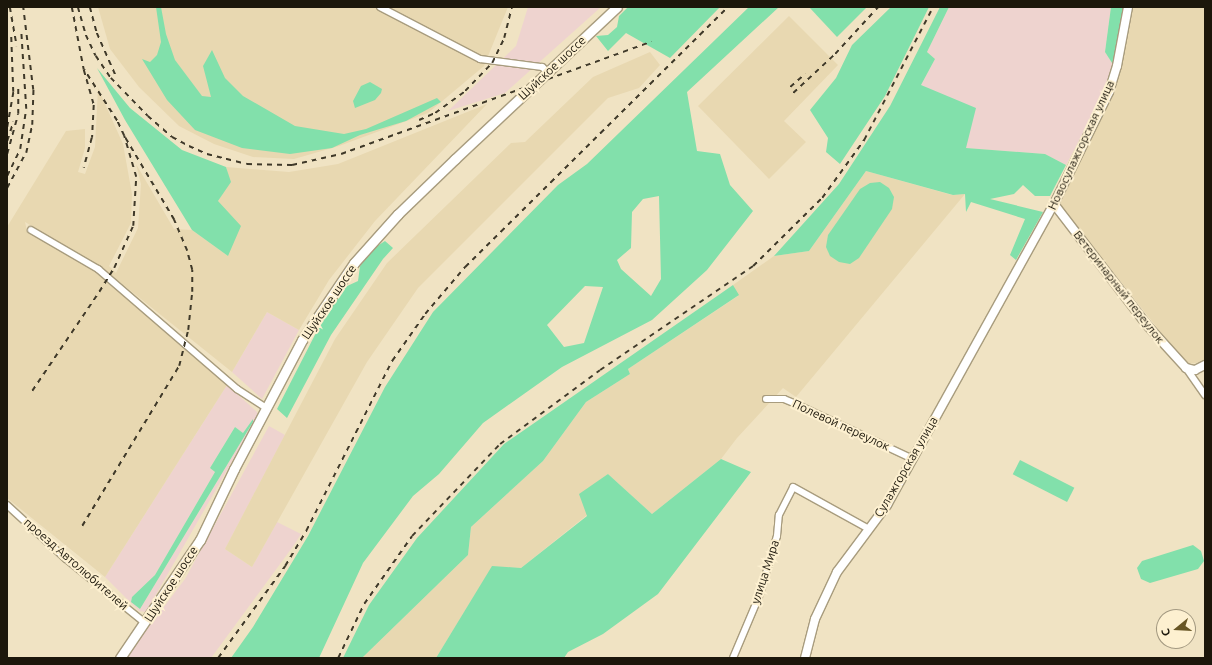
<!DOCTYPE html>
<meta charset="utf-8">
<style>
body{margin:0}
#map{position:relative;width:1212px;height:665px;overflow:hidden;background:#f0e3c3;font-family:Ubuntu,sans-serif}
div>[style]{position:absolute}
.commercial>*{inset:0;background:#eed3cf}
.built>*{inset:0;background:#e8d8b1}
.green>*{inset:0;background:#82e0ab;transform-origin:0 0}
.roads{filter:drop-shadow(1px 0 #a89c7e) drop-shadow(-1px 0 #a89c7e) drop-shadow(0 1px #a89c7e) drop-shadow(0 -1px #a89c7e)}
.street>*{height:6px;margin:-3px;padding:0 3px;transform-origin:3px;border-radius:3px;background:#fff}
.secondary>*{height:8px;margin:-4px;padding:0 4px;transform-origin:4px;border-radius:4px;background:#fff}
.primary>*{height:9px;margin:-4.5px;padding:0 4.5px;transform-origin:4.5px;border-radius:4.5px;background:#fff}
.rail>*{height:1.5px;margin-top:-0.75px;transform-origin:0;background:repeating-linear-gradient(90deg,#3f3929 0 5px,transparent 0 10px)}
span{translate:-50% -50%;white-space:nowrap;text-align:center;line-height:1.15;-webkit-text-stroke:4px #fdf0d0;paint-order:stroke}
.street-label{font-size:12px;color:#1c170b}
.frame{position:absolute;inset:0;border:8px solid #1c170b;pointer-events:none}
.north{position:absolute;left:1156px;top:609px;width:40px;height:40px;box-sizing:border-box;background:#fdf0d0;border:1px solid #a39981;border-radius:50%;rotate:252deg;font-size:11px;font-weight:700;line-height:16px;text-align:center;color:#1c170b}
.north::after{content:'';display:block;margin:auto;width:14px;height:18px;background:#685624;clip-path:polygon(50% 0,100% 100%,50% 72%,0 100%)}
</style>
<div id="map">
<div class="commercial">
<i style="clip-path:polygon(528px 7px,601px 7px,505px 93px,448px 111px,516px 46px)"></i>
<i style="clip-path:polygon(949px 7px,1111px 7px,1105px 52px,1114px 66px,1107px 89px,1066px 165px,1045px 154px,966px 148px,921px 85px,935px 59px,927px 52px)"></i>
<i style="clip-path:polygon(267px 312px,299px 330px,262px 399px,232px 372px)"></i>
<i style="clip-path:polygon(evenodd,227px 385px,257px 412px,258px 416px,146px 612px,139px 611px,105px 577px,227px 385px,253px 419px,253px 422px,140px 609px,131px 602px,132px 597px,155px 575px,215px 472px,210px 468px,235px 427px,243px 433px,253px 419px)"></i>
<i style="clip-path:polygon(269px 426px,285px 435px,225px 549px,252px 567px,277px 522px,301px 534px,294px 545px,211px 658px,125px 658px,185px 579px)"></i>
</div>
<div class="built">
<i style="clip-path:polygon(98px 7px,508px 7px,484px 66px,428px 113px,339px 146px,294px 159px,253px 157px,214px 144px,179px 126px,139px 87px,110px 49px)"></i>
<i style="clip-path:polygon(1132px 7px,1205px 7px,1205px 359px,1201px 362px,1189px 364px,1177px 353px,1058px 202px,1113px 91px,1125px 46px)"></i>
<i style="clip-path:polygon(789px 16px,838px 65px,784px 121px,806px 142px,769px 179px,698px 106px)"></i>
<i style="clip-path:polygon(650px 52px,660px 65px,639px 88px,608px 98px,418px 288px,367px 362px,252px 567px,225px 549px,335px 339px,387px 263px,511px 143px,525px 142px,593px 77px)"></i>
<i style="clip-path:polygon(98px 88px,123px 144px,132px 194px,131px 223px,109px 266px,116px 273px,138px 228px,141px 184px,136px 164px,174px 229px,192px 230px,228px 256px,218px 201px,230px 182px,226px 167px,289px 172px,338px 164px,487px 104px,375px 221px,329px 280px,299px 330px,267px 312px,232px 372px,101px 267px,25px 222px,27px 231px,93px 270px,227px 385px,105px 577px,7px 498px,7px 227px,66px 131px,85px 129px,85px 148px,78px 172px,85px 174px,95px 147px)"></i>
<i style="clip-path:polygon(866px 171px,952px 195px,965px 194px,796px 397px,783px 388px,737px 438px,721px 459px,652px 514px,608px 474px,587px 515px,521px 568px,492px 567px,436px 658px,362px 658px,468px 555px,471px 527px,543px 461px,586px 402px,630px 374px,628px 369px,738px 296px,733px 285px,774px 256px,809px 251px)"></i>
</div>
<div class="green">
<i style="clip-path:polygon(156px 7px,161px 7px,166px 34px,175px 60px,202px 96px,211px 97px,203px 66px,212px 50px,225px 78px,243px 96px,295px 126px,344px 134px,366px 129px,437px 98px,441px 102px,406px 121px,360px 135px,332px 148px,290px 154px,242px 148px,195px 130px,167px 100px,142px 59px,150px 62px,157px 55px,161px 42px)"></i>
<i style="clip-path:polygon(628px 7px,720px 7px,670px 58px,626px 33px,608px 51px,596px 36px,608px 35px,617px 27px,619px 16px)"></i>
<i style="clip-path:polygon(evenodd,749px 7px,779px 7px,687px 92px,697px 151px,720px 154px,730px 185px,753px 211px,707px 270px,652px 320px,562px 367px,483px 423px,439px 474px,413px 496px,363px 563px,319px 658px,231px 658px,253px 627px,308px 536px,385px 387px,433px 312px,558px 185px,587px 164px,749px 7px,659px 196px,661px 279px,651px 296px,621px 269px,617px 260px,631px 248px,632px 212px,643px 199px,659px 196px,749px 7px,585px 286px,603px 287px,584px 343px,564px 347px,547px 325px,585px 286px)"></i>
<i style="clip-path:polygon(809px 7px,867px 7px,837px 37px)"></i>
<i style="clip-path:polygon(891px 7px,929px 7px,885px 96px,840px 164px,826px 152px,828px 138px,810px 110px,836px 78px,852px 45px)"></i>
<i style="clip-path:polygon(940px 7px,949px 7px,927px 52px,935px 59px,921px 85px,976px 108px,966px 148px,1045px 154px,1066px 165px,1050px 196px,1035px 196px,1023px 185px,1014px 194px,990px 199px,1043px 212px,1016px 260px,1010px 255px,1025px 219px,971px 202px,966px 212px,965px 194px,953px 195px,866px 171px,809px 251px,774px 256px,839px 184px,890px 106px)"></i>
<i style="clip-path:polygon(1111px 7px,1124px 7px,1114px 66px,1105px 52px)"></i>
<i style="clip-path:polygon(97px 68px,130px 108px,182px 150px,226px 167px,231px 182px,218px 201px,241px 226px,228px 256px,192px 230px,125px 120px)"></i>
<i style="clip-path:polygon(370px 82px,382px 89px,381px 93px,375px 100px,355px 108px,353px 101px,361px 86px)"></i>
<i style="clip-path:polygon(880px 182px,889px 188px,894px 197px,892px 209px,859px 258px,850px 264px,839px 262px,830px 256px,826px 247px,828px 235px,860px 189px,870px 183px)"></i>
<i style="clip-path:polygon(385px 241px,393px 248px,383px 259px,331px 335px,287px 418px,277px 409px,320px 325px,345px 287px,358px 281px,360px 266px,371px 250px)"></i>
<i style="clip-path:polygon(733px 285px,739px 295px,628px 369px,630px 374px,586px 402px,543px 461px,471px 527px,468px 555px,362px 658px,343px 658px,369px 605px,417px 538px,504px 444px)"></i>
<i style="clip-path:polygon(253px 419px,253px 422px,140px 609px,131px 602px,132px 597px,155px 575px,215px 472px,210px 468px,235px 427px,243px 433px)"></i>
<i style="clip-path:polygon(721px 459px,751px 472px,658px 594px,603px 634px,568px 652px,564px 658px,436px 658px,492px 566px,521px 568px,587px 516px,579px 494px,608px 474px,652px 514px)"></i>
<i style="left:1020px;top:460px;width:61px;height:16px;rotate:27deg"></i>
<i style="clip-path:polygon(1193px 545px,1201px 551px,1204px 561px,1198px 569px,1150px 583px,1141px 579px,1137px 568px,1142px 561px)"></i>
</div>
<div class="roads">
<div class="street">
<i style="left:380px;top:7px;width:113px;rotate:27.5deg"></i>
<i style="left:480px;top:59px;width:63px;rotate:7.4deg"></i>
<i style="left:542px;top:67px;width:8px;rotate:40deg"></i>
<i style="left:31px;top:230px;width:78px;rotate:30.2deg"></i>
<i style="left:98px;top:269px;width:184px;rotate:40.8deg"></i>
<i style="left:237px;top:389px;width:35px;rotate:33deg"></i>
<i style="left:1186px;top:368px;width:33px;rotate:55deg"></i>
<i style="left:766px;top:399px;width:18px"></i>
<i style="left:784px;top:399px;width:15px;rotate:23deg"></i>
<i style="left:798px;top:405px;width:127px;rotate:25.2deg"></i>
<i style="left:7px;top:505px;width:80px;rotate:42.5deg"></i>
<i style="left:66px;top:559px;width:102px;rotate:39deg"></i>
<i style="left:733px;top:658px;width:69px;rotate:-67.1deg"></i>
<i style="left:760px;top:594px;width:60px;rotate:-73.7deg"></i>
<i style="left:777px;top:536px;width:21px;rotate:-85deg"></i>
<i style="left:779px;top:515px;width:31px;rotate:-63deg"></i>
<i style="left:793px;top:487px;width:87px;rotate:28.9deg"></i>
</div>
<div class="secondary">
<i style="left:1054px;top:204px;width:151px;rotate:52.5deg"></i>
<i style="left:1146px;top:324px;width:59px;rotate:47.7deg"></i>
<i style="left:1186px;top:368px;width:9px;rotate:13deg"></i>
<i style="left:1195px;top:370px;width:11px;rotate:-27deg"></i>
<i style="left:805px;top:658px;width:40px;rotate:-75.6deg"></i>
<i style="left:815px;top:619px;width:52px;rotate:-64.9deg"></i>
<i style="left:837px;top:572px;width:84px;rotate:-53.3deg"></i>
<i style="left:887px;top:505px;width:344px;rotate:-61deg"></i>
<i style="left:1054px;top:204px;width:125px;rotate:-63.8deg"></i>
<i style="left:1109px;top:92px;width:27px;rotate:-73deg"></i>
<i style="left:1117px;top:66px;width:60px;rotate:-79.4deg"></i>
</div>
<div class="primary">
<i style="left:120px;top:658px;width:143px;rotate:-55.9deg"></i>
<i style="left:200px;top:540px;width:79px;rotate:-64.4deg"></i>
<i style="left:234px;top:469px;width:146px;rotate:-62.2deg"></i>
<i style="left:302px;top:340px;width:93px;rotate:-56deg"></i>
<i style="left:354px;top:263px;width:66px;rotate:-48.1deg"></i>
<i style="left:398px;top:214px;width:79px;rotate:-44deg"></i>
<i style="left:455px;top:159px;width:222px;rotate:-43.2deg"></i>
</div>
</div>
<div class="rail">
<i style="left:10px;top:7px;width:40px;rotate:80deg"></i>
<i style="left:72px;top:7px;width:64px;rotate:79.2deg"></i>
<i style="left:84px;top:70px;width:36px;rotate:74deg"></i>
<i style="left:94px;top:105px;width:33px;rotate:93deg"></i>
<i style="left:92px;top:138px;width:31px;rotate:105deg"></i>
<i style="left:78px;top:7px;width:29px;rotate:74deg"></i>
<i style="left:86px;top:35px;width:23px;rotate:65deg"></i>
<i style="left:96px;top:56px;width:27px;rotate:56deg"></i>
<i style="left:111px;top:78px;width:53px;rotate:45.8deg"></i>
<i style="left:148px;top:116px;width:32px;rotate:41deg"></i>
<i style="left:172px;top:137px;width:19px;rotate:28deg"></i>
<i style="left:189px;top:146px;width:20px;rotate:24deg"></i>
<i style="left:207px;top:154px;width:41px;rotate:14deg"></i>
<i style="left:247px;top:164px;width:45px;rotate:1.3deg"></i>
<i style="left:292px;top:165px;width:50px;rotate:-12.7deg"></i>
<i style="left:341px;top:154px;width:330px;rotate:-19.9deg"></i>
<i style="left:90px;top:7px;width:27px;rotate:75deg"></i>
<i style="left:97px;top:33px;width:47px;rotate:66.2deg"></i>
<i style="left:790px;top:87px;width:20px;rotate:-41deg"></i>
<i style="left:793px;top:93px;width:57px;rotate:-42.9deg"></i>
<i style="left:835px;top:54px;width:64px;rotate:-47.5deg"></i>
<i style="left:419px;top:120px;width:17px;rotate:-24deg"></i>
<i style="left:435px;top:113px;width:37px;rotate:-36deg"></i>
<i style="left:465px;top:91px;width:39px;rotate:-46deg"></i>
<i style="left:492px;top:63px;width:28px;rotate:-64deg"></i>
<i style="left:504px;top:38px;width:32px;rotate:-76deg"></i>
<i style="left:7px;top:127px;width:36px;rotate:-80deg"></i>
<i style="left:13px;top:92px;width:55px;rotate:-92.1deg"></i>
<i style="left:7px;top:141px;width:20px;rotate:-72deg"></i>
<i style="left:7px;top:154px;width:41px;rotate:-74.6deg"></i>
<i style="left:18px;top:114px;width:25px;rotate:-90deg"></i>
<i style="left:7px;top:176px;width:30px;rotate:-64deg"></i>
<i style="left:20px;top:149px;width:40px;rotate:-81.5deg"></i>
<i style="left:26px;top:109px;width:77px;rotate:-93.7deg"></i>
<i style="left:7px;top:188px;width:40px;rotate:-62deg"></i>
<i style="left:26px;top:153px;width:29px;rotate:-78deg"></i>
<i style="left:32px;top:125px;width:35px;rotate:-88deg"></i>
<i style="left:33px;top:90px;width:84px;rotate:-96.9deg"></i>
<i style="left:32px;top:391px;width:120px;rotate:-55.9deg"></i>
<i style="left:99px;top:292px;width:28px;rotate:-58deg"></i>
<i style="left:114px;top:268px;width:46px;rotate:-65.7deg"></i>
<i style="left:133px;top:226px;width:49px;rotate:-86.5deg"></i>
<i style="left:136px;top:177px;width:43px;rotate:-106.3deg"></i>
<i style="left:124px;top:136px;width:17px;rotate:-115deg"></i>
<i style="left:117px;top:121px;width:61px;rotate:-122.9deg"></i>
<i style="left:82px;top:526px;width:187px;rotate:-58.8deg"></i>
<i style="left:179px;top:366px;width:37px;rotate:-76deg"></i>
<i style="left:188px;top:330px;width:38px;rotate:-84deg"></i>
<i style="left:192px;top:292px;width:22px;rotate:-90deg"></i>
<i style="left:192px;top:270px;width:20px;rotate:-105deg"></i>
<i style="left:187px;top:251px;width:34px;rotate:-113deg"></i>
<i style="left:174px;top:220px;width:98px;rotate:-120.8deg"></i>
<i style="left:218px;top:658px;width:114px;rotate:-53.9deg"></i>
<i style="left:285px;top:566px;width:41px;rotate:-59deg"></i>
<i style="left:306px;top:531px;width:191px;rotate:-63.2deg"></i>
<i style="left:392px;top:361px;width:57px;rotate:-54.9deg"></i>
<i style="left:425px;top:314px;width:62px;rotate:-49.6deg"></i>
<i style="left:465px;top:267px;width:370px;rotate:-44.7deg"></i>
<i style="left:338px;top:658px;width:60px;rotate:-64.3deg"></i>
<i style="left:364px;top:604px;width:83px;rotate:-54.8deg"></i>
<i style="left:412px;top:536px;width:127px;rotate:-46.3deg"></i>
<i style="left:500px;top:444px;width:124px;rotate:-36.5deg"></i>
<i style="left:600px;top:370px;width:185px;rotate:-34.2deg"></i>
<i style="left:753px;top:266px;width:97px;rotate:-44.6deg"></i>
<i style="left:822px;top:198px;width:72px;rotate:-54.1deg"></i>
<i style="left:864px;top:140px;width:150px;rotate:-62.6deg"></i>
</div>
<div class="street-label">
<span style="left:552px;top:68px;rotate:-43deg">Шуйское шоссе</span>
<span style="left:1081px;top:145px;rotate:-65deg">Новосулажгорская улица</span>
<span style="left:1119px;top:287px;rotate:52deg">Ветеринарный переулок</span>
<span style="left:329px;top:302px;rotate:-56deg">Шуйское шоссе</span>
<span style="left:841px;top:425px;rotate:25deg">Полевой переулок</span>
<span style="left:906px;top:467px;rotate:-60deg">Сулажгорская улица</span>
<span style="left:76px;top:564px;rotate:41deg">проезд Автолюбителей</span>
<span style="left:765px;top:572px;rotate:-72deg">улица Мира</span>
<span style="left:171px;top:584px;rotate:-57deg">Шуйское шоссе</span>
</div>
<div class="frame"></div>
<div class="north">С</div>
</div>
